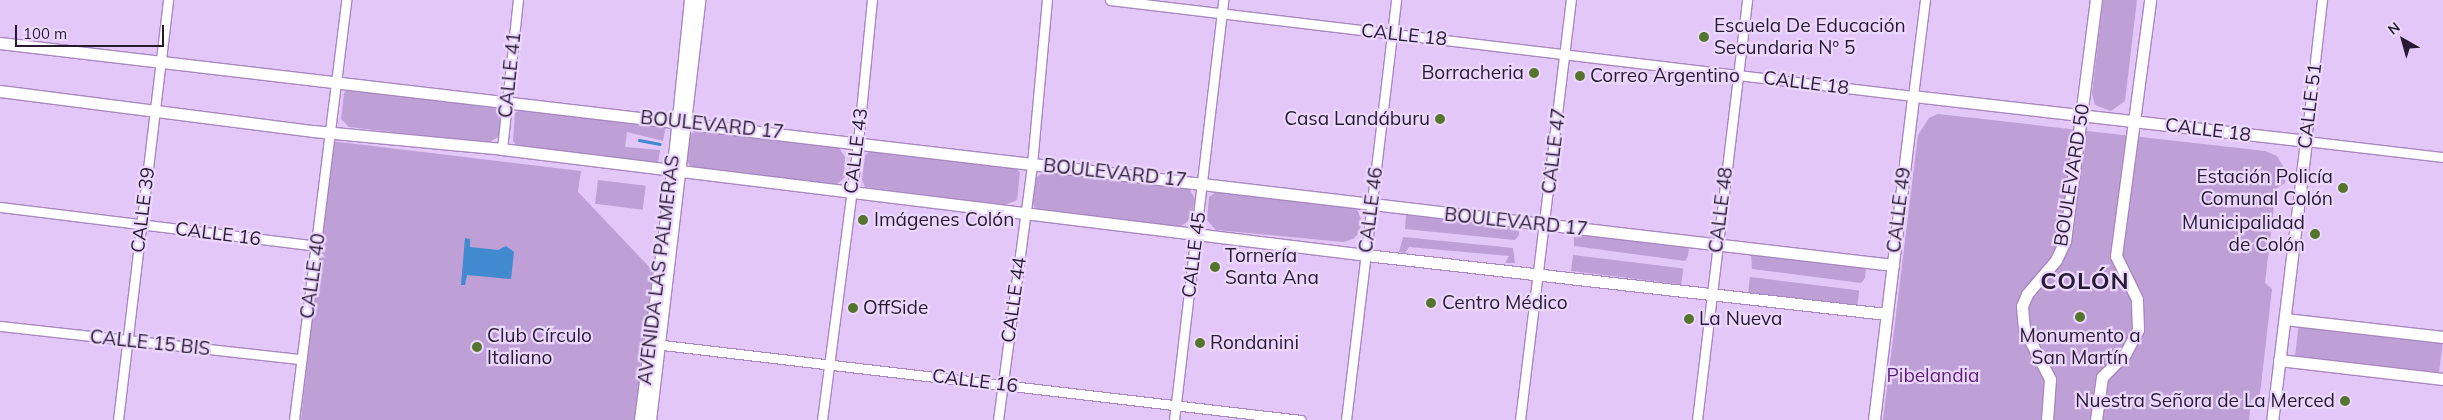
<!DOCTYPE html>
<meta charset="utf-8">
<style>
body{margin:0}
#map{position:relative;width:2443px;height:420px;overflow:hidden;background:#e3c7f9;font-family:Mulish,sans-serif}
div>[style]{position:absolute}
.green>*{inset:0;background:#be9fd6;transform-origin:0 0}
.water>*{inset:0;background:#428acf}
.stream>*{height:3px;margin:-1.5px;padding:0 1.5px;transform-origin:1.5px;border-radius:1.5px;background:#428acf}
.roads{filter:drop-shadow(1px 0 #a887c2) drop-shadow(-1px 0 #a887c2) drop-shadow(0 1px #a887c2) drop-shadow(0 -1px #a887c2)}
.street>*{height:9px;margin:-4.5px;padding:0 4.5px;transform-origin:4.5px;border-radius:4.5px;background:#fff}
.secondary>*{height:11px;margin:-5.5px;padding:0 5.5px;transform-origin:5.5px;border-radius:5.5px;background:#fff}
.dots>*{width:14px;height:14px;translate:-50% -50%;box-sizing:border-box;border:2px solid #ecd8fe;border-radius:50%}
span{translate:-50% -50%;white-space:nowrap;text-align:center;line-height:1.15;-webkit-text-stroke:4.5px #ecd8fe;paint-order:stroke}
.poi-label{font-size:19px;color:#281a32}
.left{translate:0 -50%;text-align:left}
.right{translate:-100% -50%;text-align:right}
.street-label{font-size:19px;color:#281a32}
.park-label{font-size:19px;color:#5b1e7f}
.district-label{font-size:24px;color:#281a32;font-weight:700;letter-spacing:1px}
.north{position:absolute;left:2378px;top:15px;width:50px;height:50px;-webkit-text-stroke:4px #ecd8fe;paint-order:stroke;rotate:322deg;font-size:14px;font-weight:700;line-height:20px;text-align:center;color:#281a32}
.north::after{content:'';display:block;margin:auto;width:18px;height:22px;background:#281a32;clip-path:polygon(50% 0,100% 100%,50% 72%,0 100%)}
.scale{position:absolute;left:15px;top:25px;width:149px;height:22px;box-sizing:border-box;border:2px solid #281a32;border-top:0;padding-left:6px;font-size:15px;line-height:18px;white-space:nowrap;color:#281a32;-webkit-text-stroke:4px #ecd8fe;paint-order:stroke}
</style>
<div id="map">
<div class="green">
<i style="clip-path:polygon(2103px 0,2137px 0,2125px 101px,2111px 111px,2095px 105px,2092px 94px)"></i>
<i style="clip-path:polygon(349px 89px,497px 107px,501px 114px,500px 136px,488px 143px,349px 127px,341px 119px,344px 93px)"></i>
<i style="clip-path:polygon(523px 108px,666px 125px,663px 141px,627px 132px,625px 147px,660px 150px,658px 163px,518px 147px,513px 141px,515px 113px)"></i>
<i style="clip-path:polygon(1938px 114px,2265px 151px,2277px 156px,2284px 168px,2285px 183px,2276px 189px,2265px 283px,2272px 289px,2260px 394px,2251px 400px,2249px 420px,1883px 420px,1918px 135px,1929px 118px)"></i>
<i style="clip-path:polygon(698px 130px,839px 148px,845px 157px,844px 178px,836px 185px,692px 168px,686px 160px,689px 135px)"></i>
<i style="clip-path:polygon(331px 141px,581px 171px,578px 192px,655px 273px,634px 420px,301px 420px)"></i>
<i style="clip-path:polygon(870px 150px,1011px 166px,1020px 172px,1017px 200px,1005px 205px,865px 187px,862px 180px,865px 156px)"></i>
<i style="clip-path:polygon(1045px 171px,1189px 188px,1195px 199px,1191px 219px,1180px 227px,1042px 211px,1035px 209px,1031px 199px,1036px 178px)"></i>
<i style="left:598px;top:180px;width:48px;height:24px;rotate:7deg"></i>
<i style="clip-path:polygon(1218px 191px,1356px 207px,1361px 219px,1360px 232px,1353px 239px,1343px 242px,1216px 230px,1207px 220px,1209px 197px)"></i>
<i style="clip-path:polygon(1406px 215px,1519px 228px,1519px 235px,1515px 240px,1405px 229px)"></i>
<i style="clip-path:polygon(1574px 233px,1689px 246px,1688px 256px,1685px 261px,1574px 246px)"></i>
<i style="clip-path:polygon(1403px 237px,1513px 248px,1515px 263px,1505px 263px,1509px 256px,1409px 247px,1405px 253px,1399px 252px)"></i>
<i style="clip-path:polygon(1751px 254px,1866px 268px,1865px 278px,1861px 283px,1752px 269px)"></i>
<i style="left:1573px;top:255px;width:111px;height:16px;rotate:7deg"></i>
<i style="left:1750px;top:277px;width:110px;height:16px;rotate:7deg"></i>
<i style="left:2299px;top:323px;width:145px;height:38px;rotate:7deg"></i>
</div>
<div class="water">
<i style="clip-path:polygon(465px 238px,470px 239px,470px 247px,498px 250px,506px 246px,514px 252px,511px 279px,467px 275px,465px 285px,461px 285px)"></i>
</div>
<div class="stream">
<i style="left:639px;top:140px;width:21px;rotate:11deg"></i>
</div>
<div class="roads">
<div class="street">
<i style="left:1110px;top:0;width:809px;rotate:6.82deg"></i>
<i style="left:1913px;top:96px;width:97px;rotate:-82.9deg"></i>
<i style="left:2322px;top:0;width:142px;rotate:96.5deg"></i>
<i style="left:2306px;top:141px;width:138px;rotate:6.7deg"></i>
<i style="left:502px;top:149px;width:150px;rotate:-83.9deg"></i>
<i style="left:0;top:207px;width:320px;rotate:7deg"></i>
<i style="left:0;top:326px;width:303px;rotate:6.3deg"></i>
<i style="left:654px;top:344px;width:651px;rotate:6.7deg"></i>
<i style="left:118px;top:420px;width:423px;rotate:-83.2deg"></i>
<i style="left:294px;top:420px;width:423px;rotate:-82.9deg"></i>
<i style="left:822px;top:420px;width:280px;rotate:-82.6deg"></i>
<i style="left:858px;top:142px;width:143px;rotate:-84.4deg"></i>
<i style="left:998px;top:420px;width:258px;rotate:-82.4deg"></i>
<i style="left:1032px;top:164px;width:165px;rotate:-84.8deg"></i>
<i style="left:1174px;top:420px;width:423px;rotate:-83.3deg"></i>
<i style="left:1346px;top:420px;width:423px;rotate:-83.2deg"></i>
<i style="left:1520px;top:420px;width:423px;rotate:-83.1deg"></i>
<i style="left:1697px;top:420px;width:423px;rotate:-83.2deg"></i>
</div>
<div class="secondary">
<i style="left:0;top:43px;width:1906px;rotate:6.69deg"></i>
<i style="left:0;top:91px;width:316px;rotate:7.3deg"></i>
<i style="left:313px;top:131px;width:190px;rotate:5.4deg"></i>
<i style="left:502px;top:149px;width:870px;rotate:6.99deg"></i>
<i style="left:1366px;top:255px;width:523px;rotate:6.47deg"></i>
<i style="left:2285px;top:319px;width:159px;rotate:6.5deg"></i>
<i style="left:2279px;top:360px;width:165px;rotate:6.6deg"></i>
<i style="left:640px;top:420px;width:275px;rotate:-82.7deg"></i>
<i style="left:675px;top:147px;width:148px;rotate:-84.2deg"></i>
<i style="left:650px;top:420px;width:423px;rotate:-83.3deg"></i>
<i style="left:1874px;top:420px;width:326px;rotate:-83.1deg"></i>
<i style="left:1913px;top:96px;width:396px;rotate:6.5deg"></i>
<i style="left:2306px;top:141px;width:281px;rotate:96.9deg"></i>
<i style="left:2047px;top:420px;width:41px;rotate:-85.8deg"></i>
<i style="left:2050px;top:379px;width:56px;rotate:-117.5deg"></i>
<i style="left:2024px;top:329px;width:23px;rotate:-95deg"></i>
<i style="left:2022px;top:306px;width:13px;rotate:-67deg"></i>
<i style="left:2027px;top:294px;width:45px;rotate:-49.5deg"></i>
<i style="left:2056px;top:260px;width:21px;rotate:-65deg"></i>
<i style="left:2065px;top:241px;width:243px;rotate:-82.7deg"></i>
<i style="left:2096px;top:420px;width:43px;rotate:-82.1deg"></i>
<i style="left:2102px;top:377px;width:33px;rotate:-45deg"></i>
<i style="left:2125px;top:354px;width:27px;rotate:-62deg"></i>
<i style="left:2138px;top:330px;width:31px;rotate:-92deg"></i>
<i style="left:2137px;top:299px;width:48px;rotate:-116deg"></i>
<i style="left:2116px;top:256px;width:258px;rotate:-82.4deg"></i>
</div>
</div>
<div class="dots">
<i style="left:1704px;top:37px;background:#55752c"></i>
<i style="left:1534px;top:73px;background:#55752c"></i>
<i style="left:1580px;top:76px;background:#55752c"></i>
<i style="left:1440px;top:119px;background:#55752c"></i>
<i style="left:2343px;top:188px;background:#55752c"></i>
<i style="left:863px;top:220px;background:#55752c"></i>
<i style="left:2315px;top:234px;background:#55752c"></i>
<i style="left:1215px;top:267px;background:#55752c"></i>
<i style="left:1431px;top:303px;background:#55752c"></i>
<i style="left:853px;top:308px;background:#55752c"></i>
<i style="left:2080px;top:317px;background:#55752c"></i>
<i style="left:1689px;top:319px;background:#55752c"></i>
<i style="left:1200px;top:343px;background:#55752c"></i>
<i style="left:477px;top:347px;background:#55752c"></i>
<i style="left:2345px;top:401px;background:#55752c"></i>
</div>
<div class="poi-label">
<span class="left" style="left:1714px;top:37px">Escuela De Educación<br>Secundaria Nº 5</span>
<span class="right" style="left:1524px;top:73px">Borracheria</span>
<span class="left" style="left:1590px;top:76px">Correo Argentino</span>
<span class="right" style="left:1430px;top:119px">Casa Landáburu</span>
<span class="right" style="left:2333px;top:188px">Estación Policía<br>Comunal Colón</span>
<span class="left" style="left:874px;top:220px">Imágenes Colón</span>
<span class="right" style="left:2305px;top:234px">Municipalidad<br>de Colón</span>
<span class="left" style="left:1225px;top:267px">Tornería<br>Santa Ana</span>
<span class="left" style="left:1442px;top:303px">Centro Médico</span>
<span class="left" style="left:863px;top:308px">OffSide</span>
<span class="left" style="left:1699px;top:319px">La Nueva</span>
<span class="left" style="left:487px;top:347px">Club Círculo<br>Italiano</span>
<span style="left:2080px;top:347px">Monumento a<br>San Martín</span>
<span class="left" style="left:1210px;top:343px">Rondanini</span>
<span class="right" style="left:2335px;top:401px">Nuestra Señora de La Merced</span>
</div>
<div class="street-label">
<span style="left:1404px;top:35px;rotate:6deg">CALLE 18</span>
<span style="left:510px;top:75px;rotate:-84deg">CALLE 41</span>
<span style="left:1806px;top:83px;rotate:7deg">CALLE 18</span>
<span style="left:2310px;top:106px;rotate:-83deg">CALLE 51</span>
<span style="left:712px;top:125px;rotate:6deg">BOULEVARD 17</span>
<span style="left:2208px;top:130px;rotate:7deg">CALLE 18</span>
<span style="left:856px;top:151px;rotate:-83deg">CALLE 43</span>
<span style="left:1554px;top:151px;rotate:-83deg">CALLE 47</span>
<span style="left:1115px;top:173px;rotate:6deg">BOULEVARD 17</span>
<span style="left:2072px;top:175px;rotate:-81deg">BOULEVARD 50</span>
<span style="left:143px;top:210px;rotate:-83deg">CALLE 39</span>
<span style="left:1371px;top:210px;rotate:-83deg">CALLE 46</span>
<span style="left:1721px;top:210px;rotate:-83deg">CALLE 48</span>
<span style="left:1899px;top:210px;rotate:-83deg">CALLE 49</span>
<span style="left:1516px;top:222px;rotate:6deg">BOULEVARD 17</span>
<span style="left:218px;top:234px;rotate:7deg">CALLE 16</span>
<span style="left:1194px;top:255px;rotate:-83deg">CALLE 45</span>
<span style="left:659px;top:270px;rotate:-83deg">AVENIDA LAS PALMERAS</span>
<span style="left:313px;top:276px;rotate:-82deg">CALLE 40</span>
<span style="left:1014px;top:300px;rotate:-82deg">CALLE 44</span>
<span style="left:150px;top:343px;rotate:6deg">CALLE 15 BIS</span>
<span style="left:975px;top:381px;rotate:7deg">CALLE 16</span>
</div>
<div class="park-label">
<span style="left:1933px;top:376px">Pibelandia</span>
</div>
<div class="district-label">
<span style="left:2085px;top:281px">COLÓN</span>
</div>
<div class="north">N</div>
<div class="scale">100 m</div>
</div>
